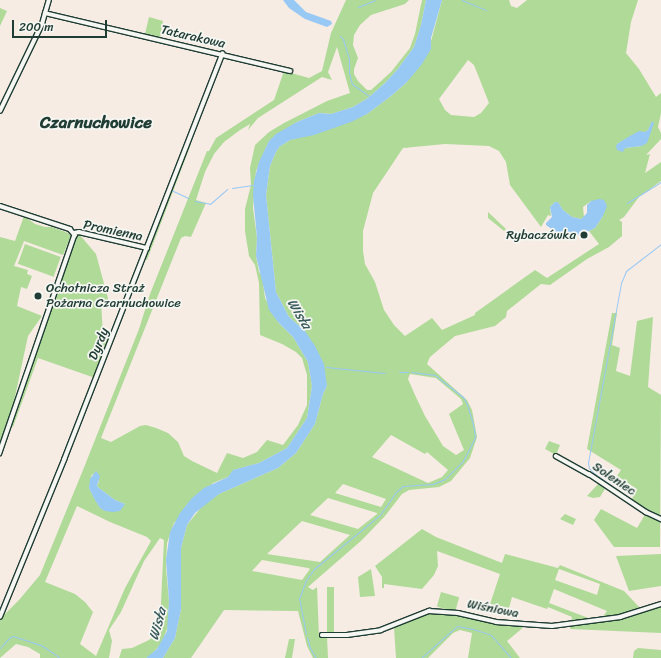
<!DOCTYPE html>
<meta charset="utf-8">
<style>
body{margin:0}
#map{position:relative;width:661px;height:658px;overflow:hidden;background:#f6ece4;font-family:Sriracha,sans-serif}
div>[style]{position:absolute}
.green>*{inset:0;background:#b0da98;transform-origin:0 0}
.water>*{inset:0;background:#98c8f4}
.stream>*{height:1px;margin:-0.5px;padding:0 0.5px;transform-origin:0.5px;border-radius:0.5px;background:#98c8f4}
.roads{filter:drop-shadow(1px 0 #1f3d34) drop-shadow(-1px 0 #1f3d34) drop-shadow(0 1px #1f3d34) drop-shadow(0 -1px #1f3d34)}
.street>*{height:3.5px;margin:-1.75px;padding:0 1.75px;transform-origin:1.75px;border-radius:1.75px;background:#f6f6f2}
.dots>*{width:11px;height:11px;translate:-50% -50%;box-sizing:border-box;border:2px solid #f6f6f2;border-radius:50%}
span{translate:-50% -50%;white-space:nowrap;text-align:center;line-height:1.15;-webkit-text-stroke:3.5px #f6f6f2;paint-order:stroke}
.street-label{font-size:13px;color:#1f3d34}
.poi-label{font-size:13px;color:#1f3d34}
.right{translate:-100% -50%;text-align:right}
.left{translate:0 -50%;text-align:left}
.water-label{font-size:14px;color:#37595a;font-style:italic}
.district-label{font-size:17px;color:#1f3d34;font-weight:700}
.scale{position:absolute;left:12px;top:20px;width:95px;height:18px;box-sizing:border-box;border:2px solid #1f3d34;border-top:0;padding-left:5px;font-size:12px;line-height:14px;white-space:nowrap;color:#1f3d34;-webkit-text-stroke:3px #f6f6f2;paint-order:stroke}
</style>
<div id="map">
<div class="green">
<i style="clip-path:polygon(evenodd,346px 0,409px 0,405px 4px,371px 15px,360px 25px,354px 35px,353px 45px,358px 58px,354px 69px,354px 74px,358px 81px,367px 90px,371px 90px,391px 72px,410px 48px,415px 34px,422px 0,426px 0,421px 25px,414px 47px,397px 70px,385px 83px,368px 98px,353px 107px,331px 114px,319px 113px,297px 122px,269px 141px,256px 171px,253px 208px,257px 238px,256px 256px,259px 272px,262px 276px,265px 298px,278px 322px,293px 337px,308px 362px,312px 386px,307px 418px,287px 448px,259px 463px,234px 470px,228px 477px,213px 483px,174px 523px,167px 543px,166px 569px,169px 601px,168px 626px,162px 643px,151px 655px,146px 658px,119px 658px,122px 649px,132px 648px,149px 640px,154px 636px,160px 623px,164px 540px,160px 538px,144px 561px,121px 612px,109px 630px,112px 641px,109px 658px,40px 658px,40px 654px,28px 647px,16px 644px,0 658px,0 619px,19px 600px,40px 575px,83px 470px,139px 329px,150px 294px,207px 151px,209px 151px,216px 138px,274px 100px,284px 71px,309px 78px,322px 71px,331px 33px,346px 0,337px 47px,350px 93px,327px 101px,284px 123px,269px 132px,255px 145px,250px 168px,251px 185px,245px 209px,245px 231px,249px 256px,255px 265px,259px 283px,260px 335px,282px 344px,296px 352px,302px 358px,307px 375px,307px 405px,298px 425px,283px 445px,267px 440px,257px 452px,243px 458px,227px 453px,217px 473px,192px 461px,184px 456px,178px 442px,168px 433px,156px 428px,146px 425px,140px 426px,111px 442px,101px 438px,181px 238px,185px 236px,191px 237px,206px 203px,196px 200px,205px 172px,214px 154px,224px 142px,240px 130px,250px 124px,248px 130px,258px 118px,322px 77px,332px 80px,328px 72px,337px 47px,346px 0,92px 474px,99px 481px,97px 486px,99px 488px,115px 500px,125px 504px,100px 508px,89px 488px,92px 474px,346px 0,77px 506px,110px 522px,147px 537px,151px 541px,125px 588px,96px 656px,80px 644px,93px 612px,85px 602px,75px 594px,45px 582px,77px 506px)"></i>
<i style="clip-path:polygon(evenodd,442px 0,509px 0,511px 6px,517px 8px,527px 0,638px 0,631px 22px,626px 53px,639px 69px,656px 97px,661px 93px,661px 113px,658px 127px,661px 133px,661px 139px,646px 155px,650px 154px,645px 173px,661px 162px,661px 181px,639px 197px,624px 217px,619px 220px,622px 222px,622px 236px,609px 247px,587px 259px,550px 285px,541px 284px,507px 311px,506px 317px,495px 326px,455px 336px,430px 357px,427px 364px,467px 400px,472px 410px,477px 437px,470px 458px,451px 481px,439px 487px,409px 490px,402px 494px,385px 516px,362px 540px,308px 587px,313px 590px,317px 587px,319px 637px,327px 637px,328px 658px,313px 658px,307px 646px,298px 611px,224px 610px,191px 658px,163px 658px,175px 638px,181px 609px,181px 548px,187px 525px,203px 505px,219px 494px,278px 468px,296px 453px,315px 424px,323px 394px,327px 386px,305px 331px,289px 317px,276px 292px,266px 195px,270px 166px,275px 154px,279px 147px,290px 140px,367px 114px,391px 96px,407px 82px,430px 45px,442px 0,468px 60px,474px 65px,489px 103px,481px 113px,474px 117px,451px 115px,445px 110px,439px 99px,468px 60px,442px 0,652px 122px,642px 146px,625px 148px,621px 151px,617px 144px,639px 132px,645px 132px,648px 130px,652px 122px,442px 0,445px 144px,489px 146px,499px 151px,506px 162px,510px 185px,541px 227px,548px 215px,551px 216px,550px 207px,555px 202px,558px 202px,563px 210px,572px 217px,581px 219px,584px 217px,583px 207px,591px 201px,603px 216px,595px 228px,589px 231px,599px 244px,547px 278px,535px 270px,475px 313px,475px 315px,442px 330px,432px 318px,405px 336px,394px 325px,384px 310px,375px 282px,365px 264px,363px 251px,363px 231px,373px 193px,403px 148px,445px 144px,442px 0,410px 374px,436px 378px,461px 399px,463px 404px,449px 414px,464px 450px,456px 455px,443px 446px,425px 416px,415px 395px,408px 379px,410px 374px,442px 0,391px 435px,425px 454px,427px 452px,448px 470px,442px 477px,428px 483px,372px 457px,391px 435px,442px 0,343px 484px,386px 499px,381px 507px,335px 493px,343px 484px,442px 0,328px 498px,377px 513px,377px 514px,358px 529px,310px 515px,328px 498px,442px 0,302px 521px,350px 535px,320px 562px,267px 554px,302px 521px,442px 0,262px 560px,308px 568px,310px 569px,302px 580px,252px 571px,262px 560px)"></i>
<i style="clip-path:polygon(0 8px,7px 11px,0 26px)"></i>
<i style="clip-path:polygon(149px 17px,163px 21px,160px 38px,221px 53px,89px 21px,145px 34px)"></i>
<i style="clip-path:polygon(189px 143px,191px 144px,147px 260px,144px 259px)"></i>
<i style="clip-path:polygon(488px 212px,506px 229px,504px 231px,488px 218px)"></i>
<i style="clip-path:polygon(24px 216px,35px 224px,45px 227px,52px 227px,68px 233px,71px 236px,63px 255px,24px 241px,14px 266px,28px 270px,27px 274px,32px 276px,27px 289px,21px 287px,17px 306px,42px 316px,28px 336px,13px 406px,0 443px,0 237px,15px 241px)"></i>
<i style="clip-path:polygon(79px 234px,96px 254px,109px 302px,101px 300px,103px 336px,110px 339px,95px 378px,38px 358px,13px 427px,11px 426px,76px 238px)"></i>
<i style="left:25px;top:244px;width:38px;height:21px;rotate:20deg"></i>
<i style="clip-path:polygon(612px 313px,617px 313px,612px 345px,620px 348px,616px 371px,630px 376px,637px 321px,653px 317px,648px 387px,661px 395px,660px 547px,614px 547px,594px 520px,601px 509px,637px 528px,646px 513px,631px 501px,637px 489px,617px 476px,621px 470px,587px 449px)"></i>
<i style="clip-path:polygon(549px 441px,560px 445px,556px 455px,545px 449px)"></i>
<i style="clip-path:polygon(599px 483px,606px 487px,600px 497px,593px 498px,587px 496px)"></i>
<i style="clip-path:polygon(565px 514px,576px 519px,573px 525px,560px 519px)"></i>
<i style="clip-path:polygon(evenodd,422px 529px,436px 537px,502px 563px,505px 554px,558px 568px,560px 565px,624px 591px,641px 609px,621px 616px,602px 618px,607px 611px,554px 589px,549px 603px,591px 619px,571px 623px,572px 617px,548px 607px,547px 609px,512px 597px,509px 608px,490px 604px,500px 574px,437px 551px,438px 566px,434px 575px,422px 589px,384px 584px,384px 588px,382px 588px,382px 577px,375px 566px,422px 529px,559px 569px,600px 584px,597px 595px,555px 580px,559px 569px)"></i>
<i style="clip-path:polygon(661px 554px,661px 586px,629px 591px,616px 556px)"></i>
<i style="clip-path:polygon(371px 569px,375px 596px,360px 597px,358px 577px)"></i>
<i style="left:327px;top:587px;width:7px;height:48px"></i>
<i style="left:441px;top:592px;width:19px;height:15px;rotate:16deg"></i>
<i style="clip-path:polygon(661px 606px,661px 633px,570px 629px,571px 625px,620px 619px)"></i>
<i style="clip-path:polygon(437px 611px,452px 612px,491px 623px,525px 626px,507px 641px,520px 658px,468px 658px,472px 633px,460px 630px,453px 633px,428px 658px,396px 658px,394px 628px,423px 613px)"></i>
<i style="clip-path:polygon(289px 639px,295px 639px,292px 658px,285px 658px)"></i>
<i style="clip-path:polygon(638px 648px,661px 650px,661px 658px,633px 658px,634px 651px)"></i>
</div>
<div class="water">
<i style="clip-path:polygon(283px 0,294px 0,306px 12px,331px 21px,332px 24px,327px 27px,305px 19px,289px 8px)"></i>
<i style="clip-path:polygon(426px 0,442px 0,431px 38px,431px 49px,422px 64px,407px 82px,391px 96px,367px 114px,351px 122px,314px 135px,290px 140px,279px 147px,275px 154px,270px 166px,266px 195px,276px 292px,289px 317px,305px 331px,315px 346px,324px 364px,327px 386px,323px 394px,315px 424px,296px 453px,278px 468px,219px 494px,195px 513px,187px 525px,181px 548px,181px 609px,175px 638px,163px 658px,146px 658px,157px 649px,167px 631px,169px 601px,166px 560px,170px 532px,180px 513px,192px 498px,204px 488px,228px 477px,233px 470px,259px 463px,287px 448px,307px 418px,312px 386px,308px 362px,293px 337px,278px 322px,269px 310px,256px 256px,257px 238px,253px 195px,254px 181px,259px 162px,269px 141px,276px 134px,297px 122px,319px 113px,331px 114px,353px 107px,368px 98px,385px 83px,397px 70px,414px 47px,421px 25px)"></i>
<i style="clip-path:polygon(652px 121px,654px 123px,647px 143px,642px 146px,625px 148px,623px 152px,617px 150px,616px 146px,617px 144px,630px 136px,639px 131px,645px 132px,648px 130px)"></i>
<i style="clip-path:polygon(599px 199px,604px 200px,607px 206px,603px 216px,595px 228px,585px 233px,572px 236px,560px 235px,546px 225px,546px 223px,552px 217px,550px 207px,555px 202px,558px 202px,563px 210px,572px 217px,581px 219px,587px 213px,587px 205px,591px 201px)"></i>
<i style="clip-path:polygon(96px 471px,100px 476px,97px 486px,99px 488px,115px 500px,125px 504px,120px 511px,113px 512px,105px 511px,100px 508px,95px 500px,89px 488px,90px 479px)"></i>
</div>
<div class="stream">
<i style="left:462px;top:0;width:26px;rotate:23deg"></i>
<i style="left:358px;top:7px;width:18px;rotate:-22deg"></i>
<i style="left:340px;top:36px;width:4px;rotate:45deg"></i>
<i style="left:343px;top:39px;width:21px;rotate:73deg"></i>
<i style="left:349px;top:59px;width:14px;rotate:90deg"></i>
<i style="left:349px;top:73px;width:11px;rotate:75deg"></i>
<i style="left:352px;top:84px;width:21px;rotate:35deg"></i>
<i style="left:232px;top:188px;width:21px;rotate:-8deg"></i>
<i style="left:171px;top:190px;width:19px;rotate:25deg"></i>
<i style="left:195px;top:201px;width:15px;rotate:11deg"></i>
<i style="left:210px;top:204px;width:23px;rotate:-41deg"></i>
<i style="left:627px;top:203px;width:40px;rotate:-32deg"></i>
<i style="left:326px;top:367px;width:59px;rotate:5.8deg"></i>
<i style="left:399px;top:372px;width:9px"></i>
<i style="left:660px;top:517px;width:29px;rotate:-149deg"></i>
<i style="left:635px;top:502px;width:49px;rotate:-145deg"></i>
<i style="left:595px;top:474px;width:8px;rotate:-135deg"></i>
<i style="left:589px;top:468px;width:5px;rotate:-101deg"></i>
<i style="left:588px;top:463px;width:183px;rotate:-79.6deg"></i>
<i style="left:621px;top:283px;width:13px;rotate:-67deg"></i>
<i style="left:626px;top:271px;width:44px;rotate:-37.6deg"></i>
<i style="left:306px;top:634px;width:36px;rotate:-101deg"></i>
<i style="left:299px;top:599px;width:20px;rotate:-70deg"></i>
<i style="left:306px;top:580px;width:14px;rotate:-54deg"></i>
<i style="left:314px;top:569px;width:85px;rotate:-39.3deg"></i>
<i style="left:380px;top:515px;width:29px;rotate:-55deg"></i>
<i style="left:397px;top:491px;width:8px;rotate:-40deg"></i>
<i style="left:403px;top:486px;width:30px;rotate:-4deg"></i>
<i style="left:433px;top:484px;width:13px;rotate:-23deg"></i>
<i style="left:445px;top:479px;width:25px;rotate:-45deg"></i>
<i style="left:463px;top:461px;width:27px;rotate:-63deg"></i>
<i style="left:475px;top:437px;width:13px;rotate:-99deg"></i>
<i style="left:473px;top:424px;width:21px;rotate:-107deg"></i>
<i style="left:467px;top:404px;width:8px;rotate:-120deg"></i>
<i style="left:463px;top:397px;width:36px;rotate:-142deg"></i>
<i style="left:435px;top:375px;width:24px;rotate:-173deg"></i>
<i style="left:307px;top:637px;width:11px;rotate:75deg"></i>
<i style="left:310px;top:648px;width:12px;rotate:59deg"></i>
<i style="left:0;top:648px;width:13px;rotate:-48deg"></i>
<i style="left:9px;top:638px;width:4px;rotate:-27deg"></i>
<i style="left:13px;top:636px;width:29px;rotate:18deg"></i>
<i style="left:41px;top:645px;width:23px;rotate:34deg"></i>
<i style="left:421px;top:658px;width:48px;rotate:-41.6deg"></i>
<i style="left:457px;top:626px;width:16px;rotate:11deg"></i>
<i style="left:473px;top:629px;width:19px;rotate:18deg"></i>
<i style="left:491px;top:635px;width:30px;rotate:49deg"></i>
</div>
<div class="roads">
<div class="street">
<i style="left:45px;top:13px;width:252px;rotate:13.3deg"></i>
<i style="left:0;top:111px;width:97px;rotate:-64.2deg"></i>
<i style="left:42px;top:24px;width:25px;rotate:-74deg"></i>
<i style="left:0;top:206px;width:74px;rotate:18.2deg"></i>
<i style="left:70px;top:229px;width:8px;rotate:50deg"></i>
<i style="left:75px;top:235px;width:231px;rotate:109deg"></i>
<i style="left:74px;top:233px;width:5px;rotate:-11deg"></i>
<i style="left:79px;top:232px;width:70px;rotate:13.2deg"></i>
<i style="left:556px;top:456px;width:38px;rotate:29deg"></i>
<i style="left:589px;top:474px;width:69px;rotate:33.7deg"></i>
<i style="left:646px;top:512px;width:17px;rotate:25deg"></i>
<i style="left:0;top:617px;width:170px;rotate:-67.8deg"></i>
<i style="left:64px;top:460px;width:436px;rotate:-68.7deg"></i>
<i style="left:322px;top:635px;width:25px"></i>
<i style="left:347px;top:635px;width:34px;rotate:-8deg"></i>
<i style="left:381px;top:630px;width:52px;rotate:-21.6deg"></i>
<i style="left:429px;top:611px;width:29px;rotate:4deg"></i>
<i style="left:458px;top:613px;width:39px;rotate:13deg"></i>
<i style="left:496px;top:622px;width:56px;rotate:4.1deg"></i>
<i style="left:552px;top:626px;width:69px;rotate:-7.5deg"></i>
<i style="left:620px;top:617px;width:43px;rotate:-17.6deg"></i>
</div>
</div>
<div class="dots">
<i style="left:584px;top:235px;background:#1f3d34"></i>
<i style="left:38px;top:296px;background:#1f3d34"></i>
</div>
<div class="street-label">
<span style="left:193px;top:37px;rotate:13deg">Tatarakowa</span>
<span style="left:113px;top:231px;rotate:12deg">Promienna</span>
<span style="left:99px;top:344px;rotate:-68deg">Dyrdy</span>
<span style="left:614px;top:479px;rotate:34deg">Soleniec</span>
<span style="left:493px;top:609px;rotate:11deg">Wiśniowa</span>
</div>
<div class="poi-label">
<span class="right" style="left:576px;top:235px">Rybaczówka</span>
<span class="left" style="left:46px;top:296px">Ochotnicza Straż<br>Pożarna Czarnuchowice</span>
</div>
<div class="water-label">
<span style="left:299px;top:314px;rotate:58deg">Wisła</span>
<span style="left:158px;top:624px;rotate:-75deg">Wisła</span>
</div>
<div class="district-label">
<span style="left:96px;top:123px">Czarnuchowice</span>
</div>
<div class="scale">200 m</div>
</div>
